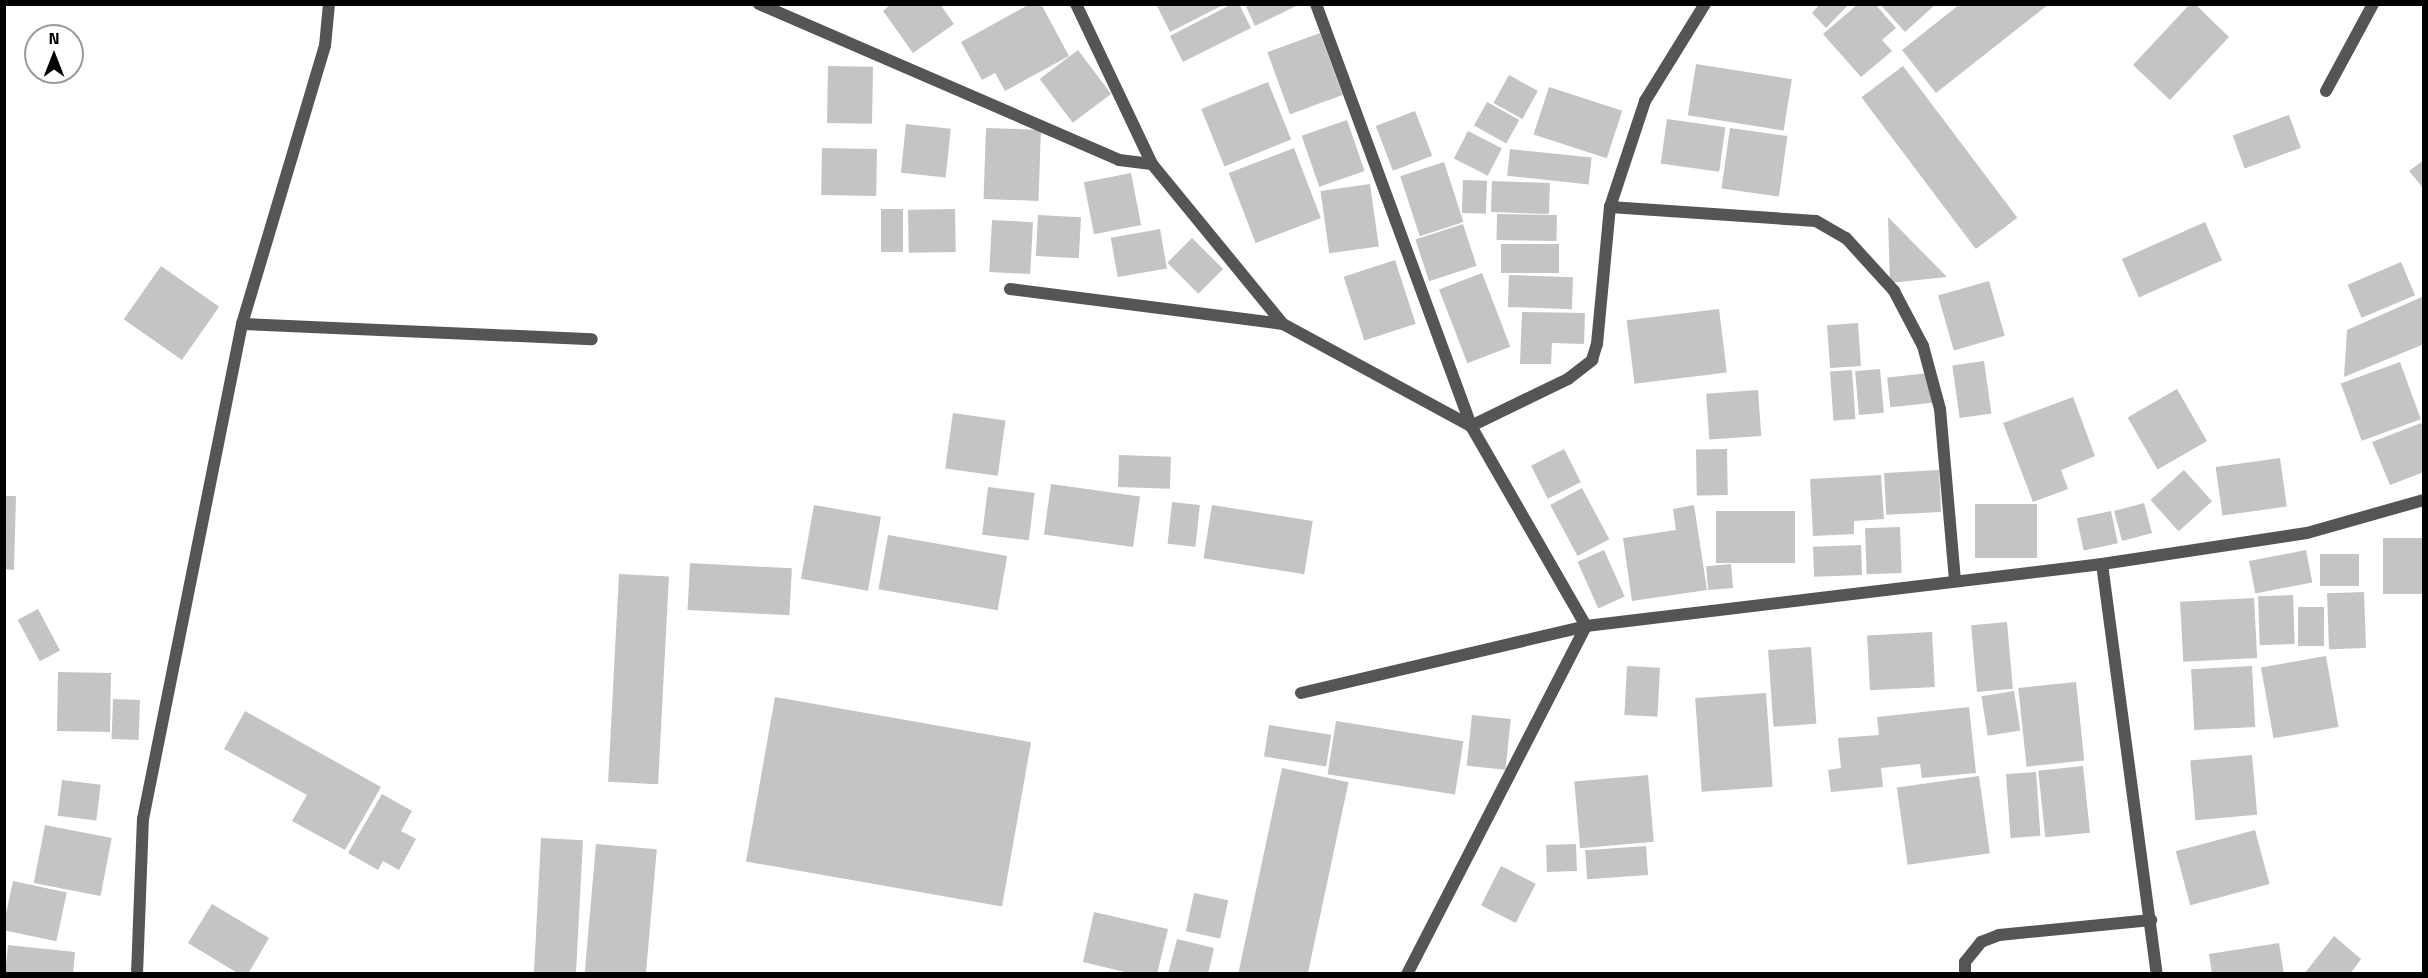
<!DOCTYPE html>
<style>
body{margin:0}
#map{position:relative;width:2428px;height:978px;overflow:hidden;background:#fff;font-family:"Titillium Web",sans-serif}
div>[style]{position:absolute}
.building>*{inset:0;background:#c4c4c4;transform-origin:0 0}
.minor>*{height:12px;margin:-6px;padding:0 6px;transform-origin:6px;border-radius:6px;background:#555}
span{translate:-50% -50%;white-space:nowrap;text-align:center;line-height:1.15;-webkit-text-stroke:6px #fff;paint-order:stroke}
.frame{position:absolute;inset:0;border:6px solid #000;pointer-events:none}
.north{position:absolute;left:24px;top:24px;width:60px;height:60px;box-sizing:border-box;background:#fff;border:2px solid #999;border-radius:50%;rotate:0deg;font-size:16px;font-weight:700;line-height:24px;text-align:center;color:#000}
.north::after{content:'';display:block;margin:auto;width:21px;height:27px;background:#000;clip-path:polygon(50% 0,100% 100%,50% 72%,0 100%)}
</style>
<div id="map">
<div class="building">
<i style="clip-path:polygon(891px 4px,940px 4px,954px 24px,913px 53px,883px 11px)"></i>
<i style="clip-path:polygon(1030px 4px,1041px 4px,1069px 56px,1005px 91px,995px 73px,982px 80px,961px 42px)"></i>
<i style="clip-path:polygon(1156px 4px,1225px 4px,1170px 32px)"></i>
<i style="clip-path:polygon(1232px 4px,1239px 4px,1251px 28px,1183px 62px,1170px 36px)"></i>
<i style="clip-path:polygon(1245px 4px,1300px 4px,1255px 26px)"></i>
<i style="clip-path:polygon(1820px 4px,1849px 4px,1826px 28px,1812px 13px)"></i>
<i style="clip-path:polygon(1858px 4px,1875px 4px,1896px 28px,1882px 40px,1892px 51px,1861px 77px,1823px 34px)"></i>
<i style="clip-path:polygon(1880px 4px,1936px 4px,1905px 32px)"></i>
<i style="clip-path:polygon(1960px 4px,2049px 4px,1936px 93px,1902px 50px)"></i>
<i style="clip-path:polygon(2190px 4px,2195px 4px,2229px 37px,2170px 100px,2133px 65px)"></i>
<i style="left:1320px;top:33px;width:66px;height:56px;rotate:70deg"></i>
<i style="left:1078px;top:50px;width:55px;height:48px;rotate:53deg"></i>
<i style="left:1696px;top:64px;width:97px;height:52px;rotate:9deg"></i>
<i style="left:828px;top:66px;width:45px;height:57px;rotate:1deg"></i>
<i style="left:1903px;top:66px;width:190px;height:52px;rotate:53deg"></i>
<i style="left:1509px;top:75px;width:33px;height:32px;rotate:29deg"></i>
<i style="left:1268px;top:82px;width:62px;height:72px;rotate:68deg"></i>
<i style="left:1549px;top:87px;width:77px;height:50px;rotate:18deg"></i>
<i style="left:1487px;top:102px;width:37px;height:27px;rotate:29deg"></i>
<i style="left:1415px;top:111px;width:48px;height:42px;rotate:69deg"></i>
<i style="left:2289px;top:115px;width:35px;height:60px;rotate:70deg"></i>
<i style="left:1667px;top:119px;width:59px;height:45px;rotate:8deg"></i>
<i style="left:1347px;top:120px;width:54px;height:48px;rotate:71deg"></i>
<i style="left:906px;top:124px;width:45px;height:49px;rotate:6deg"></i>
<i style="left:986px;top:128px;width:55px;height:71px;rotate:2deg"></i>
<i style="left:1730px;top:128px;width:58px;height:61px;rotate:8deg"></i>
<i style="left:1468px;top:131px;width:38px;height:31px;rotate:27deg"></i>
<i style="left:822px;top:148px;width:55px;height:47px;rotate:1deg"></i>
<i style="left:1294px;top:148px;width:75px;height:70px;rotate:69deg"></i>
<i style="left:1510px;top:149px;width:82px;height:27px;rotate:6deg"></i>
<i style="clip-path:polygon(2424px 160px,2424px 189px,2409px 171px)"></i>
<i style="left:1444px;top:162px;width:63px;height:46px;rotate:72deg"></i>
<i style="left:1131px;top:173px;width:53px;height:48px;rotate:79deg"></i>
<i style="left:1463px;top:180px;width:24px;height:33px;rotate:2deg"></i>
<i style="left:1492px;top:181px;width:58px;height:31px;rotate:2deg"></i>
<i style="left:1370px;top:184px;width:63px;height:50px;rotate:82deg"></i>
<i style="left:881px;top:209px;width:22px;height:43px"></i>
<i style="left:955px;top:209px;width:43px;height:47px;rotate:89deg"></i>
<i style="left:1497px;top:214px;width:60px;height:26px;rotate:1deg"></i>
<i style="left:1038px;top:215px;width:43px;height:41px;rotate:3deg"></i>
<i style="clip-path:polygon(1888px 217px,1947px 277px,1890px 283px)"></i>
<i style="left:992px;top:220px;width:41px;height:52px;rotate:3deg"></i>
<i style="left:2205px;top:222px;width:42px;height:91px;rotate:66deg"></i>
<i style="left:1463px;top:224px;width:44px;height:50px;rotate:72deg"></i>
<i style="left:1160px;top:229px;width:40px;height:50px;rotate:80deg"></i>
<i style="left:1192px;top:238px;width:44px;height:35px;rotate:45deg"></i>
<i style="left:1501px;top:244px;width:58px;height:29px"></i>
<i style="left:1395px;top:260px;width:67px;height:54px;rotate:72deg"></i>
<i style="left:2401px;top:262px;width:36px;height:58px;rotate:67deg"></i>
<i style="left:161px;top:266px;width:71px;height:65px;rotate:35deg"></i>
<i style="left:1482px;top:273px;width:79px;height:46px;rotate:69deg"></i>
<i style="left:1509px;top:275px;width:64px;height:32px;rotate:2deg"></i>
<i style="left:1989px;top:281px;width:57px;height:53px;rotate:74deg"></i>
<i style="clip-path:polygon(2424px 296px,2424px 344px,2344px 377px,2347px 330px)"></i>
<i style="left:1719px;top:309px;width:64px;height:93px;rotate:83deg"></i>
<i style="clip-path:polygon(1522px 312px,1585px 313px,1584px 344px,1552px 343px,1551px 364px,1520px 364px)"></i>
<i style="left:1858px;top:323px;width:43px;height:31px;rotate:86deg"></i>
<i style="left:1984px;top:361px;width:53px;height:32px;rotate:82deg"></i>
<i style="left:2400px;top:362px;width:61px;height:63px;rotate:70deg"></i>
<i style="left:1880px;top:369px;width:44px;height:25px;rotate:85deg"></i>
<i style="left:1852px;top:370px;width:49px;height:22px;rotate:86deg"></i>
<i style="left:1929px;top:373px;width:30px;height:42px;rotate:84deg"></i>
<i style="left:2177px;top:389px;width:60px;height:57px;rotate:60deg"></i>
<i style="left:1758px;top:390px;width:46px;height:52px;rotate:86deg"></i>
<i style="clip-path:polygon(2073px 397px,2095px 456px,2061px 470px,2068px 489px,2033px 502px,2003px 423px)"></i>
<i style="left:953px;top:413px;width:53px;height:56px;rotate:8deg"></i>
<i style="clip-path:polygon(2421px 423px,2424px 429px,2424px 472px,2390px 485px,2372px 442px)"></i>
<i style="left:1564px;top:449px;width:37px;height:37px;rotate:63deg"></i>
<i style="left:1727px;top:449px;width:46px;height:31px;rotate:89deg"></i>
<i style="left:1119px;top:455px;width:52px;height:32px;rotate:2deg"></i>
<i style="left:2280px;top:458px;width:49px;height:65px;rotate:82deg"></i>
<i style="left:1939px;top:470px;width:42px;height:55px;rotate:87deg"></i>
<i style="left:2184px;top:470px;width:42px;height:45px;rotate:48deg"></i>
<i style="clip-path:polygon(1881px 475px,1884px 519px,1854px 521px,1854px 534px,1813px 536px,1810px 479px)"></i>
<i style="left:1051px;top:484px;width:90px;height:51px;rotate:8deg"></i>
<i style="left:988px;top:487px;width:47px;height:48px;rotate:7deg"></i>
<i style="left:1582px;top:488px;width:58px;height:36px;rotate:62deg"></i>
<i style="clip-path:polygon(4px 496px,16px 496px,14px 570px,4px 569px)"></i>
<i style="left:1172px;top:502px;width:28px;height:42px;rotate:6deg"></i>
<i style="left:2144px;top:503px;width:31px;height:31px;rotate:75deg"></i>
<i style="left:2037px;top:504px;width:54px;height:62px;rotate:90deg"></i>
<i style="left:814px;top:505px;width:68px;height:75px;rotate:10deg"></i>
<i style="left:1212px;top:505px;width:102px;height:54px;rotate:9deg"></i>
<i style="clip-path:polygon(1694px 505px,1707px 590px,1632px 601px,1623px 538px,1676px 530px,1673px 509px)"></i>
<i style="left:1795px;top:511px;width:52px;height:79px;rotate:90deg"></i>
<i style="left:2111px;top:511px;width:33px;height:35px;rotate:78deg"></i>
<i style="left:1900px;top:527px;width:46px;height:35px;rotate:88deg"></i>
<i style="left:888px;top:535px;width:121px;height:55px;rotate:10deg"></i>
<i style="left:2424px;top:538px;width:56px;height:41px;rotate:90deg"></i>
<i style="left:1861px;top:545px;width:30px;height:48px;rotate:88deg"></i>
<i style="left:1604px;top:550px;width:51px;height:29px;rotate:66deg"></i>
<i style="left:2306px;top:550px;width:33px;height:58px;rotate:79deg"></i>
<i style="left:2320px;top:554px;width:39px;height:32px"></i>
<i style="left:690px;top:563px;width:102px;height:47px;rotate:3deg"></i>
<i style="left:1731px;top:564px;width:24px;height:25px;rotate:85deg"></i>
<i style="left:619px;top:574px;width:50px;height:208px;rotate:3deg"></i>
<i style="left:2364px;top:592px;width:56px;height:37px;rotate:88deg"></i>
<i style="left:2293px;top:595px;width:49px;height:35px;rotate:88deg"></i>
<i style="left:2254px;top:598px;width:60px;height:74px;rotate:87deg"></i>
<i style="left:2298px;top:607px;width:26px;height:39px"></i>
<i style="left:38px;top:609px;width:47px;height:23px;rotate:62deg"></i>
<i style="left:2007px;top:622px;width:67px;height:36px;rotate:85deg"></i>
<i style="left:1932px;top:632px;width:55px;height:65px;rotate:87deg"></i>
<i style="left:1811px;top:647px;width:77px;height:43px;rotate:86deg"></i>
<i style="left:2326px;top:656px;width:72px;height:66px;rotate:80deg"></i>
<i style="left:1627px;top:666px;width:33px;height:49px;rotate:3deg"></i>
<i style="left:2252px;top:666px;width:61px;height:61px;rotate:87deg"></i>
<i style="left:58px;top:672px;width:53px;height:59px;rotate:1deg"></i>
<i style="left:2076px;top:682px;width:79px;height:58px;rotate:84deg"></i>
<i style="left:2014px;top:691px;width:40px;height:33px;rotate:81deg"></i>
<i style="left:1766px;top:693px;width:94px;height:71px;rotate:86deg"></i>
<i style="left:775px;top:697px;width:260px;height:167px;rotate:10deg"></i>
<i style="left:113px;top:699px;width:27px;height:40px;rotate:2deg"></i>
<i style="clip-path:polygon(1969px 707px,1976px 773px,1922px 778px,1920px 764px,1881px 768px,1883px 787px,1831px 792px,1828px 770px,1841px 768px,1838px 738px,1879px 735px,1877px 717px)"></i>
<i style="clip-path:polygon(245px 711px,381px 787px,345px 850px,292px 821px,307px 795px,224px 749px)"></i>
<i style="left:1472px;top:715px;width:39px;height:51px;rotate:6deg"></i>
<i style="left:1336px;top:721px;width:129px;height:54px;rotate:9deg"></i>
<i style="left:1269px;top:725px;width:63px;height:32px;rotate:9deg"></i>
<i style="left:2252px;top:755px;width:60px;height:62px;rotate:85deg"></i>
<i style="left:2083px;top:766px;width:67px;height:45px;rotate:84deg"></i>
<i style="left:1282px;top:768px;width:68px;height:210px;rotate:12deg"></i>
<i style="left:2036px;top:772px;width:64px;height:30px;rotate:86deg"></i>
<i style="left:1648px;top:775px;width:67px;height:74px;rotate:85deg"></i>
<i style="left:1979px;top:776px;width:78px;height:83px;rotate:82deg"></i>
<i style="left:62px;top:780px;width:39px;height:36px;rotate:7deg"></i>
<i style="clip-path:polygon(382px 794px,412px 811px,401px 831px,416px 839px,399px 870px,383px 861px,378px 870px,348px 853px)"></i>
<i style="left:45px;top:825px;width:68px;height:59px;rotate:11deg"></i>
<i style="left:2255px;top:830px;width:56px;height:82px;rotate:75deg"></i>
<i style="left:541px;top:838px;width:42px;height:136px;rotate:3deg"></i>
<i style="left:596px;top:844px;width:61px;height:130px;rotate:5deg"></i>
<i style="left:1576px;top:844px;width:27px;height:30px;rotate:88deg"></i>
<i style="left:1646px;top:846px;width:29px;height:61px;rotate:86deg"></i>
<i style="left:1501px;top:866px;width:39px;height:44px;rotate:27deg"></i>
<i style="left:13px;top:881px;width:55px;height:50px;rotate:12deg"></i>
<i style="left:1194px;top:893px;width:35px;height:39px;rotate:12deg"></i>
<i style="clip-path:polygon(212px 904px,269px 938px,248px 974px,239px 974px,188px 943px)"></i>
<i style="clip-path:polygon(1094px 912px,1168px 929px,1157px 974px,1133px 974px,1083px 962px)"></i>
<i style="clip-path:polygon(2334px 936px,2361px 959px,2350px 974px,2304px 974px)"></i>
<i style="clip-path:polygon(1177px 939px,1214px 948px,1208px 974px,1168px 974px)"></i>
<i style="clip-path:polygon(2279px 943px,2284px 974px,2212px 974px,2209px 954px)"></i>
<i style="clip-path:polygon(8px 945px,75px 952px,73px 974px,5px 974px)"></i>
</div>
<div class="minor">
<i style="left:759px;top:4px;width:392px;rotate:23.4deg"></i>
<i style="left:1119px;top:160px;width:33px;rotate:7deg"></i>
<i style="left:1076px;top:4px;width:177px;rotate:64.6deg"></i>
<i style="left:1152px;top:164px;width:207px;rotate:50.7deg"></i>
<i style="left:1283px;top:324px;width:214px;rotate:28.5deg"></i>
<i style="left:1471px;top:426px;width:231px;rotate:60.1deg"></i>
<i style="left:1586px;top:626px;width:391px;rotate:117.2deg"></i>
<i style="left:1316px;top:4px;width:450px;rotate:69.8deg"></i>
<i style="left:1471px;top:426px;width:108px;rotate:-25.9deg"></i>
<i style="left:1568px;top:379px;width:31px;rotate:-38deg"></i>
<i style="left:1592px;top:360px;width:17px;rotate:-73deg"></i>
<i style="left:1597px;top:344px;width:138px;rotate:-84.6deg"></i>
<i style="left:1610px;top:207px;width:112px;rotate:-71.7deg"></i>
<i style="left:1645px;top:101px;width:114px;rotate:-58.3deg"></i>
<i style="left:2326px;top:91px;width:99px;rotate:-61.6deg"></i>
<i style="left:1610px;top:207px;width:206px;rotate:3.9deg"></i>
<i style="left:1816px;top:221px;width:34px;rotate:30deg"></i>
<i style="left:1846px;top:238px;width:72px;rotate:47.8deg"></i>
<i style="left:1894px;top:291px;width:62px;rotate:62.2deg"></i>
<i style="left:1923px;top:346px;width:65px;rotate:74.9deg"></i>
<i style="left:1940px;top:409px;width:173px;rotate:85deg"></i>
<i style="left:1010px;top:289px;width:275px;rotate:7.3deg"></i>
<i style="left:242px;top:324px;width:350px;rotate:2.5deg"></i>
<i style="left:2102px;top:564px;width:414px;rotate:82.4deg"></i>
<i style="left:1301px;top:693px;width:293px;rotate:-13.2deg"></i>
<i style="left:1586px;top:626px;width:520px;rotate:-6.85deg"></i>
<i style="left:2102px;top:564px;width:207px;rotate:-8.6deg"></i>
<i style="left:2307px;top:533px;width:122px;rotate:-15.8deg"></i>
<i style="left:137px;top:974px;width:155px;rotate:-87.8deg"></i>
<i style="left:143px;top:819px;width:505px;rotate:-78.69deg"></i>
<i style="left:242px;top:324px;width:290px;rotate:-73.4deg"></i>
<i style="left:325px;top:46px;width:42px;rotate:-84.6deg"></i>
<i style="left:1965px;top:974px;width:12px;rotate:-90deg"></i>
<i style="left:1965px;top:962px;width:26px;rotate:-51deg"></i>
<i style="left:1981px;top:942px;width:19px;rotate:-21deg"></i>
<i style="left:1999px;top:935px;width:153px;rotate:-5.6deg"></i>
</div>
<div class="frame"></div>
<div class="north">N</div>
</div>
